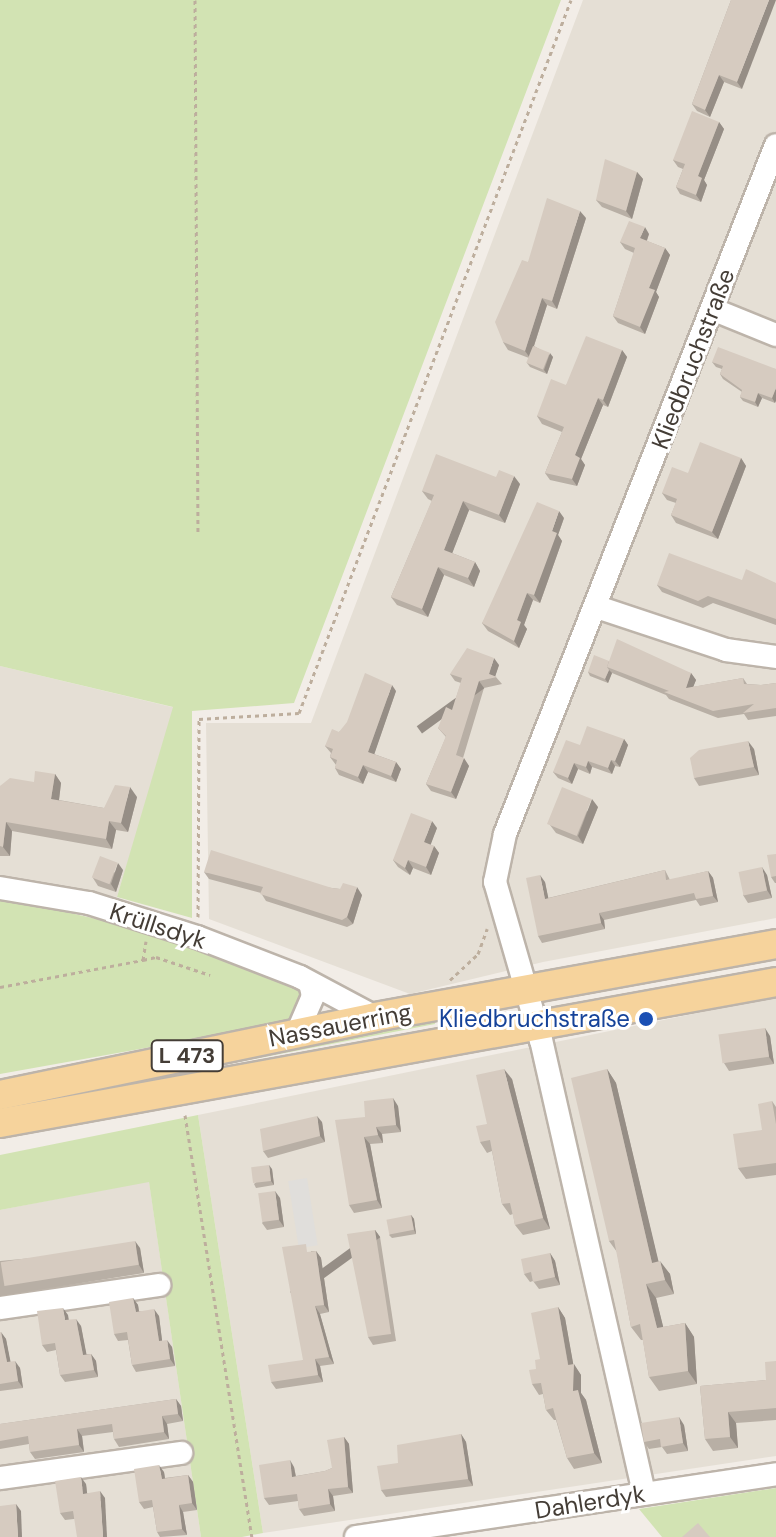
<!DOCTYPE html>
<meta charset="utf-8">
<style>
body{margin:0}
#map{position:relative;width:776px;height:1537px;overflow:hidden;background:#f2ede7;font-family:"DM Sans",sans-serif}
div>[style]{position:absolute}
.residential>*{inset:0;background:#e5dfd5}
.green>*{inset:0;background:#d2e3b3}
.parking>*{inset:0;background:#e0dedb;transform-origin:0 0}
.path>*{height:3px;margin-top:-1.5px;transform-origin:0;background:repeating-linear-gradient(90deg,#bdae9d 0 4px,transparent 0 8px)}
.roads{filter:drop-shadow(2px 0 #bdb4aa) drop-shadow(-2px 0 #bdb4aa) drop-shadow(0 2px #bdb4aa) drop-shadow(0 -2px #bdb4aa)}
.minor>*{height:22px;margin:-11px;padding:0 11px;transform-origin:11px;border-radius:11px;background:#fff}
.major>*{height:28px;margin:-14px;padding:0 14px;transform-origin:14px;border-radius:14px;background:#f6d39c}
.wall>*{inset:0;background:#b8afa5}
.shaded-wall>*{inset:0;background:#968e86;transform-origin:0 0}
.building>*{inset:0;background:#d6cbc0;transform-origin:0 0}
.dots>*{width:22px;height:22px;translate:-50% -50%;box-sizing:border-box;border:4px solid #fff;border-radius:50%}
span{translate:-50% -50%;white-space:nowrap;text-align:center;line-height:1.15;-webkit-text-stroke:6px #fff;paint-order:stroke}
.shield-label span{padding:2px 6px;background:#fff;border:2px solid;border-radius:6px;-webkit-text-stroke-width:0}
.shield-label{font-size:22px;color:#443d36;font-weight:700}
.street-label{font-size:24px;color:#443d36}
.transit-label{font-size:24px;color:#164399}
.right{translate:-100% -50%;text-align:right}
</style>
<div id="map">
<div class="residential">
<i style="clip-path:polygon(583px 0,776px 0,776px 918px,543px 962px,410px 994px,209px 919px,206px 723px,311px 723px)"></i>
<i style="clip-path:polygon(0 666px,176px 708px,117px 897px,0 879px)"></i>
<i style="clip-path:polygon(776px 997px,776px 1456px,263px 1533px,198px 1115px)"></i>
<i style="clip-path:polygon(149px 1181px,201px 1537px,0 1537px,0 1210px)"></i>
</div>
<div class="green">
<i style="clip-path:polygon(0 0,561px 0,294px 703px,192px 711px,192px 918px,117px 897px,173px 707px,0 666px)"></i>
<i style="clip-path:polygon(0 897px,180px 938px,287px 979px,306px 998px,291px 1022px,0 1074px)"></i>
<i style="clip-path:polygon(434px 1019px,435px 1024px,228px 1064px,0 1117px,0 1103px)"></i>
<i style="clip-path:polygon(198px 1115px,263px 1533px,242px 1537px,201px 1537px,149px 1182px,0 1210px,0 1155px)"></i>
<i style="clip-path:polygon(776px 1488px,776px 1537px,662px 1537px,639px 1509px)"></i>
</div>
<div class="parking">
<i style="left:307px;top:1178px;width:68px;height:19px;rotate:81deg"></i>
</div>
<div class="path">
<i style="left:195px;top:0;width:532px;rotate:89.68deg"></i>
<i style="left:198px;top:917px;width:198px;rotate:-89.7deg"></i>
<i style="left:199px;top:719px;width:100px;rotate:-3.4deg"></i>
<i style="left:299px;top:713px;width:763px;rotate:-69.12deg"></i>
<i style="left:143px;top:960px;width:13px;rotate:-13deg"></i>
<i style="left:156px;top:957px;width:57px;rotate:18.4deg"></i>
<i style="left:450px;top:980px;width:38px;rotate:-43deg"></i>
<i style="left:478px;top:954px;width:27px;rotate:-70deg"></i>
<i style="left:0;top:987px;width:146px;rotate:-10.7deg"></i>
<i style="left:143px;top:960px;width:19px;rotate:-81deg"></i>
<i style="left:185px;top:1115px;width:427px;rotate:81deg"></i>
</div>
<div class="roads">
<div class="minor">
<i style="left:712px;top:309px;width:69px;rotate:22.1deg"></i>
<i style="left:597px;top:607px;width:136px;rotate:18.4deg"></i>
<i style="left:726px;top:650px;width:50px;rotate:8deg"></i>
<i style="left:0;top:888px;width:90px;rotate:9.6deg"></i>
<i style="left:89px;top:903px;width:113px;rotate:17.5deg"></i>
<i style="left:197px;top:937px;width:110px;rotate:21.2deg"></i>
<i style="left:300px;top:977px;width:85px;rotate:28.1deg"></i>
<i style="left:297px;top:1033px;width:40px;rotate:-66.6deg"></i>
<i style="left:313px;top:996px;width:13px;rotate:-103deg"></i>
<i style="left:0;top:1308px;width:161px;rotate:-8.2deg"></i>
<i style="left:0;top:1478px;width:183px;rotate:-7.9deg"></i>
<i style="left:644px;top:1493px;width:464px;rotate:-102.8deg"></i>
<i style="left:541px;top:1041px;width:166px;rotate:-106.1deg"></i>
<i style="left:495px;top:882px;width:49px;rotate:-78.2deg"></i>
<i style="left:505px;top:834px;width:740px;rotate:-68.53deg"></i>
<i style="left:356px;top:1537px;width:425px;rotate:-8.5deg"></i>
</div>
<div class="major">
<i style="left:0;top:1095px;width:383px;rotate:-11.7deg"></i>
<i style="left:375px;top:1017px;width:408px;rotate:-10.3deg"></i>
<i style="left:0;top:1123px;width:789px;rotate:-10.3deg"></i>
</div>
</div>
<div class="wall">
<i style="clip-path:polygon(731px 0,742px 89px,724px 82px,710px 117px,697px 111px,692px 104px)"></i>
<i style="clip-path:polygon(719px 122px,724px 129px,704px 180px,707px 185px,701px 202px,680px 194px,676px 187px,683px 169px,678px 167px,673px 160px)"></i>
<i style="clip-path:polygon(637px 172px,643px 179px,632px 219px,602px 207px,596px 200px)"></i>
<i style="clip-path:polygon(586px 218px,557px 309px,547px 305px,534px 346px,553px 357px,547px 374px,530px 367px,527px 363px,529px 358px,508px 350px,503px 342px,528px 262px)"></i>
<i style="clip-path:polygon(649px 234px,647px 241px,665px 248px,670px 255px,656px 292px,659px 297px,645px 334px,618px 323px,613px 316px,634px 253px,625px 249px,620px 242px)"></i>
<i style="clip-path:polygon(622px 350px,627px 357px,608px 407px,603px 405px,581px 459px,585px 465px,577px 486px,550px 480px,545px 473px,562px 432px,542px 424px,537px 416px,566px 385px)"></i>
<i style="clip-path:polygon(712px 362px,776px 369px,775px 403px,762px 398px,758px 407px,743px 401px,740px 397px,742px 392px,723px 379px,720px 374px,722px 369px,716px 367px)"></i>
<i style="clip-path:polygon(741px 458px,746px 466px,718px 539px,676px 523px,671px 515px,676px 503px,667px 500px,662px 493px,688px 473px)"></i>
<i style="clip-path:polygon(496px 477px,520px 484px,505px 523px,469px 510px,452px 553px,475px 562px,480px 571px,474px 587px,444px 575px,428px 617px,397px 605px,391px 597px,432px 501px,428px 499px,422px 491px)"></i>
<i style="clip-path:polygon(564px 518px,558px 535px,562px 541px,540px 603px,533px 600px,524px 625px,527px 629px,519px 648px,488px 631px,482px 623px)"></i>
<i style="clip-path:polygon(742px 580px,776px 583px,776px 625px,713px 603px,703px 608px,662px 592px,657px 585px)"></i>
<i style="clip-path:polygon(609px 661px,691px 673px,696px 680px,693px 687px,743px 678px,747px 684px,761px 685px,776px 683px,776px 716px,748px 720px,744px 714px,718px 718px,669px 699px,666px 695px,612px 673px,608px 683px,590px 676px,588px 672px)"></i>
<i style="clip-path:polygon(499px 665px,495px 676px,502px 684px,484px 688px,463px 758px,469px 766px,456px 799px,431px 791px,426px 784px,446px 737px,438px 728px,452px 710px,461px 683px,455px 681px,450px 674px)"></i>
<i style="clip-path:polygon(396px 691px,374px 754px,396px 762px,401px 769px,396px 782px,368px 772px,363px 784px,339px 775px,335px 768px,336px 765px,330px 757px,331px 753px,325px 746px,339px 732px)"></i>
<i style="clip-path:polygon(624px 739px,628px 745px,620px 767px,615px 766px,612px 774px,592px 767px,590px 774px,578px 769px,572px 784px,558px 778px,553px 772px,580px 745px)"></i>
<i style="clip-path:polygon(754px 749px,759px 775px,699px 786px,694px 778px)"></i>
<i style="clip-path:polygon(55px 774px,61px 783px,59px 800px,104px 808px,137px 797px,128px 832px,116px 830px,112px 849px,12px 831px,10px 856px,0 856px,0 786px,34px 782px)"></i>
<i style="clip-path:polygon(598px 807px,583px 844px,556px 833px,550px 825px)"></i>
<i style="clip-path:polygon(437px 828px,430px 845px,434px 846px,439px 853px,431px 875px,413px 868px,410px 875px,398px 867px,393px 860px)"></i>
<i style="clip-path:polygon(776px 854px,776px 883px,775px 883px,771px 877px)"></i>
<i style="clip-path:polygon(123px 870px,116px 892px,98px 886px,93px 878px)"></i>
<i style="clip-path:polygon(665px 870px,670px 880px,708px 871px,713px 878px,718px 902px,700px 906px,696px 900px,604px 920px,605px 929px,542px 943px,538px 936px,545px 882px,548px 898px)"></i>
<i style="clip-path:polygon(204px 872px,340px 889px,362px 895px,353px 924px,347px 927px,266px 901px,261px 893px,209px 879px)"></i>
<i style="clip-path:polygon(767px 875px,772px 898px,748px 903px,743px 895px)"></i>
<i style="clip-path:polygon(770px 1036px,774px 1064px,729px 1071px,724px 1063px)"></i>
<i style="clip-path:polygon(607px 1069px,616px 1083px,658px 1261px,670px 1274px,674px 1294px,656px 1298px,663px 1327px,685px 1323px,694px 1337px,697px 1384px,659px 1391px,649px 1377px,643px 1340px,641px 1340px,631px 1327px,617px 1252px,609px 1241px)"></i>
<i style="clip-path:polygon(512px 1079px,550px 1229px,523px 1235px,515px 1225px,513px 1214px,510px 1215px,502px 1204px,492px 1151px,487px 1153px,480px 1142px,487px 1124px)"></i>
<i style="clip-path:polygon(772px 1101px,776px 1107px,776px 1175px,746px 1179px,738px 1168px,762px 1130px)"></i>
<i style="clip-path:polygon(398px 1106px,401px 1132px,382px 1134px,383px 1143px,370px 1144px,382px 1208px,354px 1213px,349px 1205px,365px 1117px)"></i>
<i style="clip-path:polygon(322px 1122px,325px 1142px,268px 1158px,263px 1151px)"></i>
<i style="clip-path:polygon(272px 1169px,274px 1185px,256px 1188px,254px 1184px)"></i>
<i style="clip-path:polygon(280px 1198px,284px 1227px,267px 1230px,262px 1223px)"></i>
<i style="clip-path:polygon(411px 1215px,414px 1219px,416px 1234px,392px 1238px,389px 1235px)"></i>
<i style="clip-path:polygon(375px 1230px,380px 1237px,396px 1341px,373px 1345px,368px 1337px)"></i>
<i style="clip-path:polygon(140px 1248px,144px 1273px,0 1296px,0 1261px)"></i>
<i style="clip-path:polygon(311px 1251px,316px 1251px,321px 1258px,329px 1312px,320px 1314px,334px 1364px,320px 1366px,323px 1382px,276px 1389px,271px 1382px,303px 1360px)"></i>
<i style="clip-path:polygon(550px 1253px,555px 1261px,560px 1285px,539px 1289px,533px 1281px,530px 1282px,524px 1274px)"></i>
<i style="clip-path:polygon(133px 1298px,138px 1305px,139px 1311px,159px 1316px,162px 1341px,172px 1347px,175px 1366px,136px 1372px,132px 1365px,128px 1340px,118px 1341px,114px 1334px)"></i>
<i style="clip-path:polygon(558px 1307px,565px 1318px,573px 1364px,581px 1375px,581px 1393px,586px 1400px,602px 1463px,574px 1469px,567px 1458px,556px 1420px,554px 1420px,546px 1410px,543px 1394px,539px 1395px,532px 1384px)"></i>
<i style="clip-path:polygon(68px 1315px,68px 1320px,81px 1326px,86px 1354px,91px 1354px,96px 1361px,98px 1377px,65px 1382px,60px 1375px,56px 1350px,47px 1352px,42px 1345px)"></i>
<i style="clip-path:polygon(0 1332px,6px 1339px,10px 1362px,20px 1368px,23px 1388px,0 1391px)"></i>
<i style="clip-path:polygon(776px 1361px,776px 1420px,736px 1423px,738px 1448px,713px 1451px,705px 1439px,700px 1386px,766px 1380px)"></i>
<i style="clip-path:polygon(176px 1399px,181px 1406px,183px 1421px,167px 1424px,169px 1439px,119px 1447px,114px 1439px,113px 1432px,82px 1436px,84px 1452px,35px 1459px,30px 1452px,29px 1444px,0 1449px,0 1424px)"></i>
<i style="clip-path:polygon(684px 1425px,688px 1451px,667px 1454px,662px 1447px,649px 1449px,644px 1442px)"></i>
<i style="clip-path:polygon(461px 1434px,466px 1442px,473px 1486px,386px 1497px,381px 1490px,398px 1463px)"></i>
<i style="clip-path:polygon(344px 1437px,349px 1444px,353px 1493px,333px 1496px,335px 1511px,304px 1516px,299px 1509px,298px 1501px,269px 1505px,264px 1498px,294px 1467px,296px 1476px,325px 1471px,332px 1468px)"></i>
<i style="clip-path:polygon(164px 1472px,165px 1478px,188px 1475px,193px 1482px,197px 1510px,183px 1512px,187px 1535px,160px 1537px,157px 1532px,153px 1507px,144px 1509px,139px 1502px)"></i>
<i style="clip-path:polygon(86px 1484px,87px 1493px,105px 1498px,74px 1519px,65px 1520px,60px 1513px)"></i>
</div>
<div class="shaded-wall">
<i style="clip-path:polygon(769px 0,776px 0,742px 89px,737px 82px)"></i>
<i style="clip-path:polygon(719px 75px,724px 82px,710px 117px,705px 110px)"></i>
<i style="clip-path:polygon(719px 122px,724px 129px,704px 180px,707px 185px,701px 202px,696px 195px,698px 176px)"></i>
<i style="clip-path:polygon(637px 172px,643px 179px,632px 219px,626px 211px)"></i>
<i style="clip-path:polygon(580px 211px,586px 218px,557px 309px,552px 301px)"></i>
<i style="clip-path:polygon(645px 227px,649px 234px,645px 245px,640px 238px)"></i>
<i style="clip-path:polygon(665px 248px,670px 255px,656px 292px,659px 297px,645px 334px,640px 327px,649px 288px)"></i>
<i style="clip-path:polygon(542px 298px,547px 305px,530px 358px,525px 351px)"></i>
<i style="clip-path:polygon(622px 350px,627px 357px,608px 407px,603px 400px)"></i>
<i style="clip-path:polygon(550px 353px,553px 357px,547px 374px,544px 370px)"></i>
<i style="clip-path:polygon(776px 388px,776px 401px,775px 403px,772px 398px)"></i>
<i style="clip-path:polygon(758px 393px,762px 398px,758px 407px,755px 402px)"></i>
<i style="clip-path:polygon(598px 398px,603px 405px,581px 459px,585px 465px,577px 486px,572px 479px,575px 455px)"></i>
<i style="clip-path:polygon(741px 458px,746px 466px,718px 539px,712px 532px)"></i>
<i style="clip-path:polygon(514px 476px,520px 484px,505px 523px,499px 515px)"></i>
<i style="clip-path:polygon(463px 501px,469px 510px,450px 559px,444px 550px)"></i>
<i style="clip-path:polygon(559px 511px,564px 518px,558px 535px,562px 541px,540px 603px,534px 595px,552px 531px)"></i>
<i style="clip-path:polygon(475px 562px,480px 571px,474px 587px,468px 578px)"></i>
<i style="clip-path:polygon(438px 567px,444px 575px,428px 617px,422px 609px)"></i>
<i style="clip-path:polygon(527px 593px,533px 600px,524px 625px,527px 629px,519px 648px,514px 641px,517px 620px)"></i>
<i style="clip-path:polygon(494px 658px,499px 665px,495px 677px,489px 674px)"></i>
<i style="clip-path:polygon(609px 670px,612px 673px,608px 683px,605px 679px)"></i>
<i style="clip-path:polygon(691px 673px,696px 680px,690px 695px,686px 688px)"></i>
<i style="left:479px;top:681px;width:9px;height:77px;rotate:54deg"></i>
<i style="clip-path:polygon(392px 685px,396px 691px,373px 758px,368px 752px)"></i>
<i style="clip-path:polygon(624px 739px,628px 745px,620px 767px,615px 761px)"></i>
<i style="clip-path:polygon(748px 741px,754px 749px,759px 775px,754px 767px)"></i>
<i style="clip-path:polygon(464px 758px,469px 766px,456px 799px,451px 792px)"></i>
<i style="clip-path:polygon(611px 760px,615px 766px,612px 774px,608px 768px)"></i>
<i style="clip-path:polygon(588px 761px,592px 767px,590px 774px,586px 767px)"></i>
<i style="clip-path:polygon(396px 762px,401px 769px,396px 782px,391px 776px)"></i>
<i style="clip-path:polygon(574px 763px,578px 769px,572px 784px,568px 778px)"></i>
<i style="clip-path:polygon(363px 765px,368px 772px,363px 784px,358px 777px)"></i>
<i style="clip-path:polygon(55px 774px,61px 783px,58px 808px,51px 799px)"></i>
<i style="clip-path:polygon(130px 787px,137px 797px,128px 832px,121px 823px)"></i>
<i style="clip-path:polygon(592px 799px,598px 807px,583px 844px,578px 836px)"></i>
<i style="clip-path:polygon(109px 821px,116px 830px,112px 849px,106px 839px)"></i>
<i style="clip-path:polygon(432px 821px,437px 828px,429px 849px,424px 842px)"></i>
<i style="clip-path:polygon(6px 822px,12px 831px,10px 856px,3px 847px)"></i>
<i style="clip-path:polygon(434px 846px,439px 853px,431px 875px,426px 867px)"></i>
<i style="clip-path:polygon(408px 860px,413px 868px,410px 875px,405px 868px)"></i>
<i style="clip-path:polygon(118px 863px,123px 870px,116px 892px,111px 884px)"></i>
<i style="clip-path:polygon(762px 867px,767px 875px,772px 898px,767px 890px)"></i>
<i style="clip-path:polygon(708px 871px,713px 878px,718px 902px,713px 896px)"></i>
<i style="clip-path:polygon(540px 875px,545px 882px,550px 906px,545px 899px)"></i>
<i style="clip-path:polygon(357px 887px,362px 895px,353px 924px,347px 917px)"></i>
<i style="clip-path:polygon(599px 913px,604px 920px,605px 929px,601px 923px)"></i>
<i style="clip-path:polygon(765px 1028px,770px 1036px,774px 1064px,769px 1057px)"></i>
<i style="clip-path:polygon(504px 1069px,512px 1079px,550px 1229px,543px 1218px)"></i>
<i style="clip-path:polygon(607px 1069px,616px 1083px,662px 1276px,652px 1263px)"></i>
<i style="clip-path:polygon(393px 1098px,398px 1106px,401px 1132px,396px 1125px)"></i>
<i style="clip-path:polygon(317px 1116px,322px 1122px,325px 1142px,320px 1136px)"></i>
<i style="clip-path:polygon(376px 1127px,382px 1134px,383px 1143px,378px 1135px)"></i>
<i style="clip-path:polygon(364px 1137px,370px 1144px,382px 1208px,377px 1200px)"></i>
<i style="clip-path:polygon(269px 1165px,272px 1169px,274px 1185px,271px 1181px)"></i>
<i style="clip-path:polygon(275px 1191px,280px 1198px,284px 1227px,279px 1220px)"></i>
<i style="clip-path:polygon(411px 1215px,414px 1219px,416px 1234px,414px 1230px)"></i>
<i style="left:375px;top:1230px;width:9px;height:105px;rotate:54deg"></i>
<i style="clip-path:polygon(135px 1241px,140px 1248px,144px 1273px,139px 1265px)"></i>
<i style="clip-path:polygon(316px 1251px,321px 1258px,329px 1312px,324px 1305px)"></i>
<i style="clip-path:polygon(550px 1253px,555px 1261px,560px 1285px,555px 1277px)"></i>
<i style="clip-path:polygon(660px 1261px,670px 1274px,674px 1294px,665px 1280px)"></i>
<i style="clip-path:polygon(646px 1284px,656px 1298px,667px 1342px,657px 1328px)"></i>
<i style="clip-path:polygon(133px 1298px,138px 1305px,140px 1319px,136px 1312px)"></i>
<i style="clip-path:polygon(315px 1306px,320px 1314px,334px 1364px,329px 1357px)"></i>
<i style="clip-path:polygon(558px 1307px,565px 1318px,574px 1368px,574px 1364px,581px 1375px,581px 1393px,586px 1400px,602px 1463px,594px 1453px,573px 1391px)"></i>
<i style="clip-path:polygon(63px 1308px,68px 1315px,70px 1327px,65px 1320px)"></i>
<i style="clip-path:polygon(154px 1309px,159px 1316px,163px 1348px,159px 1341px)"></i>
<i style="clip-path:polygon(76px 1319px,81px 1326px,88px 1362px,83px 1355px)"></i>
<i style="clip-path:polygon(685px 1323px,694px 1337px,697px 1384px,688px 1371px)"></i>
<i style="clip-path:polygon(1px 1332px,6px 1339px,12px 1369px,7px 1362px)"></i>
<i style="clip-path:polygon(167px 1340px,172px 1347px,175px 1366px,170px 1359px)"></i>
<i style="clip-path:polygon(91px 1354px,96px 1361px,98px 1377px,94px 1370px)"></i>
<i style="clip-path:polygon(315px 1359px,320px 1366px,323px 1382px,318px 1375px)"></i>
<i style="clip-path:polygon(15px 1361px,20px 1368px,23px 1388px,18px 1381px)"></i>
<i style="clip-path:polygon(176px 1399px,181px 1406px,183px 1421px,178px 1414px)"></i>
<i style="clip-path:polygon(728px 1412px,736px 1423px,738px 1448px,730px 1437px)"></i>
<i style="clip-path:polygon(162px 1416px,167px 1424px,169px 1439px,164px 1432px)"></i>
<i style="clip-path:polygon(679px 1417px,684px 1425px,688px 1451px,683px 1443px)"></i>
<i style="clip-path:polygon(77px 1429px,82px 1436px,84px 1452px,79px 1445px)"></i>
<i style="clip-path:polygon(461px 1434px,466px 1442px,473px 1486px,468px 1479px)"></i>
<i style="clip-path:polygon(344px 1437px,349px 1444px,353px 1493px,348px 1487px)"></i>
<i style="clip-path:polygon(290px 1460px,294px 1467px,297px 1484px,292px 1477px)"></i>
<i style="clip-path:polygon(159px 1465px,164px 1472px,166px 1486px,162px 1479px)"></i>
<i style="clip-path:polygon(188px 1475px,193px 1482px,197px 1510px,192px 1503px)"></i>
<i style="clip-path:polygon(81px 1477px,86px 1484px,88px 1501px,83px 1494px)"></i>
<i style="clip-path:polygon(328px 1489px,333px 1496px,335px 1511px,330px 1504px)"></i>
<i style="clip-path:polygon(100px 1491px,105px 1498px,107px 1537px,103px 1537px)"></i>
<i style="clip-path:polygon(16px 1504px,21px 1511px,22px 1537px,18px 1537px)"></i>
<i style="clip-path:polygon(179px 1505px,183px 1512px,187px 1535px,182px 1529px)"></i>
</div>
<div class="building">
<i style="clip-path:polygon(731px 0,769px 0,737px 82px,719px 75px,705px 110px,692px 104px)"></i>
<i style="clip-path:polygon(692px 111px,719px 122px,698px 176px,702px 178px,696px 195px,676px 187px,685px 164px,673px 160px)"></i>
<i style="clip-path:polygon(605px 159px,637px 172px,626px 211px,596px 200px)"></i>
<i style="clip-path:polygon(547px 198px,580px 211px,552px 301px,542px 298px,525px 351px,503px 342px,495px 322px,522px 260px,528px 262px)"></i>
<i style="clip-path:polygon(629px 221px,645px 227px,640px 238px,665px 248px,649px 288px,655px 290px,640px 327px,613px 316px,635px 248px,620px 242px)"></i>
<i style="clip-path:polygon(586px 336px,622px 350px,603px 400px,598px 398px,575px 455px,580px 458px,572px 479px,545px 473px,564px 427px,537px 416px,551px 379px,566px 385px)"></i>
<i style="left:533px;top:346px;width:18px;height:18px;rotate:22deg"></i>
<i style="clip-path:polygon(718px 347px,776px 369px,776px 388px,772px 398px,758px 393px,755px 402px,740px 397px,742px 390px,720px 374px,723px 366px,712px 362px)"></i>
<i style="clip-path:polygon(700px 442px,741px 458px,712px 532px,671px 515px,677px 499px,662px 493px,672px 467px,688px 473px)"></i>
<i style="clip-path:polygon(436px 454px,496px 477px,499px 470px,514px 476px,499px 515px,463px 501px,444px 550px,475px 562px,468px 578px,438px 567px,422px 609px,391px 597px,434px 495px,422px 491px)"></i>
<i style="clip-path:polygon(537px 502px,559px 511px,552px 531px,557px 533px,534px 595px,527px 593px,517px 620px,521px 622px,514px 641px,482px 623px)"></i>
<i style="clip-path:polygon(669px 553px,742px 580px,746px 569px,776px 583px,776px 619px,708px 596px,698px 601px,657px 585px)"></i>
<i style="clip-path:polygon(617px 639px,691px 673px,686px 688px,743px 678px,744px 684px,761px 685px,776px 683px,776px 708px,743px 713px,754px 704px,713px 711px,664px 692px,669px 691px,607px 667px)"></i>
<i style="clip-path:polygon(467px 648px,494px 658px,489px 674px,497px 677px,479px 681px,456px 755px,464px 758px,451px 792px,426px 784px,446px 736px,438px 728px,446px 707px,452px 710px,462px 678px,450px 674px)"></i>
<i style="clip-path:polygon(594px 655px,609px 661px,607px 667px,609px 670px,605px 679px,588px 672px)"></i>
<i style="clip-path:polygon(365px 673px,392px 685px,368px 752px,396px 762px,391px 776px,363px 765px,358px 777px,335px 768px,337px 760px,330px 757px,333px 749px,325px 746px,332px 729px,339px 732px,347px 722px)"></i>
<i style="clip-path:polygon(587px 726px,624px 739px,615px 761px,611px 760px,608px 768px,588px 761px,586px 767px,574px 763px,568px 778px,553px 772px,566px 740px,580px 745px)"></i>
<i style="clip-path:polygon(748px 741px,754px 767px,694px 778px,690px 758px,699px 750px)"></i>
<i style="clip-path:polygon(35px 771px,55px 774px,51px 799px,104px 808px,115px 785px,130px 787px,121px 823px,109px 821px,106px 839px,6px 822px,3px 847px,0 846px,0 786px,10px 778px,34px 782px)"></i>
<i style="left:562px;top:787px;width:32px;height:40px;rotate:22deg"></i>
<i style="clip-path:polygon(411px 813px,432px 821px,424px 842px,434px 846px,426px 867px,408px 860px,405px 868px,393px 860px)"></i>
<i style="clip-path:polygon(211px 850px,332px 888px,340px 889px,343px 883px,357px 887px,347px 917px,342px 920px,260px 894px,263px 887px,204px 872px)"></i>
<i style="clip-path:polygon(776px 854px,776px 876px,771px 877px,767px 855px)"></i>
<i style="left:100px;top:856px;width:19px;height:23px;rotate:21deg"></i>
<i style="left:762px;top:867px;width:24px;height:24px;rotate:78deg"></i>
<i style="clip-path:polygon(665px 870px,666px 880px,708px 871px,713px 896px,696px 899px,694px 893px,599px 913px,601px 923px,538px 936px,526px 878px,540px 875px,545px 899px)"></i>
<i style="left:765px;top:1028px;width:29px;height:47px;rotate:82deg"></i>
<i style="clip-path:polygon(504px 1069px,543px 1218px,515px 1225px,510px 1203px,502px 1204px,490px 1140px,480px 1142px,476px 1126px,487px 1124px,476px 1075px)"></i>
<i style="clip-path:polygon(607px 1069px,652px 1263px,660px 1261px,665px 1280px,646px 1284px,657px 1328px,685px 1323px,688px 1371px,649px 1377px,640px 1324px,631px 1327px,614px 1240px,609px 1241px,571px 1078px)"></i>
<i style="clip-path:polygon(393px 1098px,396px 1125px,376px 1127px,378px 1135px,364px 1137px,377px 1200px,349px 1205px,335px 1120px,365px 1117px,364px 1101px)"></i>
<i style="clip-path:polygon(772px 1101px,776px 1124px,776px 1163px,738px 1168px,733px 1134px,762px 1130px,758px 1104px)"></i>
<i style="clip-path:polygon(317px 1116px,320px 1136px,263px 1151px,260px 1129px)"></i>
<i style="left:269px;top:1165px;width:16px;height:18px;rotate:83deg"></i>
<i style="left:275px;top:1191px;width:29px;height:17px;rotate:82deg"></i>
<i style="left:411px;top:1215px;width:15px;height:25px;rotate:79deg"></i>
<i style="clip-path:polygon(375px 1230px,391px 1334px,368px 1337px,347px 1234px)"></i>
<i style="left:135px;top:1241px;width:24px;height:136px;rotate:81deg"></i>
<i style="clip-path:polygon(306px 1244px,307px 1252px,316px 1251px,324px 1305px,315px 1306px,329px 1357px,315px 1359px,318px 1375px,271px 1382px,268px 1365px,303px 1360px,282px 1247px)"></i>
<i style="clip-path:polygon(550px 1253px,555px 1277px,533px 1282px,531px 1272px,524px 1274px,521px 1259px)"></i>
<i style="clip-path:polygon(133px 1298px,136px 1312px,154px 1309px,159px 1341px,167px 1340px,170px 1359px,132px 1365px,127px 1332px,114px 1334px,109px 1302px)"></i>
<i style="clip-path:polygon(558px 1307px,568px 1365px,574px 1364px,573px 1391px,578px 1390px,594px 1453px,567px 1458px,553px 1408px,546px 1410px,541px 1383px,532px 1384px,529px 1370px,536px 1369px,535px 1360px,540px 1359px,531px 1313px)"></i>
<i style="clip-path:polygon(63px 1308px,65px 1320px,76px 1319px,83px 1355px,91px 1354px,94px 1370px,60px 1375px,55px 1343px,42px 1345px,37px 1311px)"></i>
<i style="clip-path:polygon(0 1332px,1px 1332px,7px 1362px,15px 1361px,18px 1381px,0 1384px)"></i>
<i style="clip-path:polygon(776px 1361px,776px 1408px,728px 1412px,730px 1437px,705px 1439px,700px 1386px,766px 1380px,765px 1362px)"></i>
<i style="clip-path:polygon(176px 1399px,178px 1414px,162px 1416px,164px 1432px,114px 1439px,112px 1424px,77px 1429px,79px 1445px,30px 1452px,28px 1436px,0 1441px,0 1424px)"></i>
<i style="clip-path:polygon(679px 1417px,683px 1443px,661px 1447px,660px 1439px,644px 1442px,641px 1423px)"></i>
<i style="clip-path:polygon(461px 1434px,468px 1479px,381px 1490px,377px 1466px,398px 1463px,397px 1445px)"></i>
<i style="clip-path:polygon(344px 1437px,348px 1487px,328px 1489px,330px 1504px,299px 1509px,297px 1494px,264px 1498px,259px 1465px,290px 1460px,292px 1477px,325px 1471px,332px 1468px,327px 1440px)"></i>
<i style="clip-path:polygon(159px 1465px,162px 1479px,188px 1475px,192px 1503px,179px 1505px,182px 1529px,157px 1532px,152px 1500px,139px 1502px,134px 1469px)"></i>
<i style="clip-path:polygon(81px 1477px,83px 1494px,100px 1491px,103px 1537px,77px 1537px,73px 1511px,60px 1513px,55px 1481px)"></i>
<i style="clip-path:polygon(16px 1504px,18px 1537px,0 1537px,0 1506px)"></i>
<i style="clip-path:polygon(698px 1523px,710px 1537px,682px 1537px)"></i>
</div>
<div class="dots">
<i style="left:646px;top:1019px;background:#1a4fb4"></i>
</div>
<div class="shield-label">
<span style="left:187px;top:1056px">L 473</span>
</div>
<div class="street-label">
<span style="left:693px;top:359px;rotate:-69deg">Kliedbruchstraße</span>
<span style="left:158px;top:926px;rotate:18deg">Krüllsdyk</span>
<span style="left:340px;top:1025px;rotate:-11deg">Nassauerring</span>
<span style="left:590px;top:1502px;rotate:-9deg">Dahlerdyk</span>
</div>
<div class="transit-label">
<span class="right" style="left:630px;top:1019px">Kliedbruchstraße</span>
</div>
</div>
